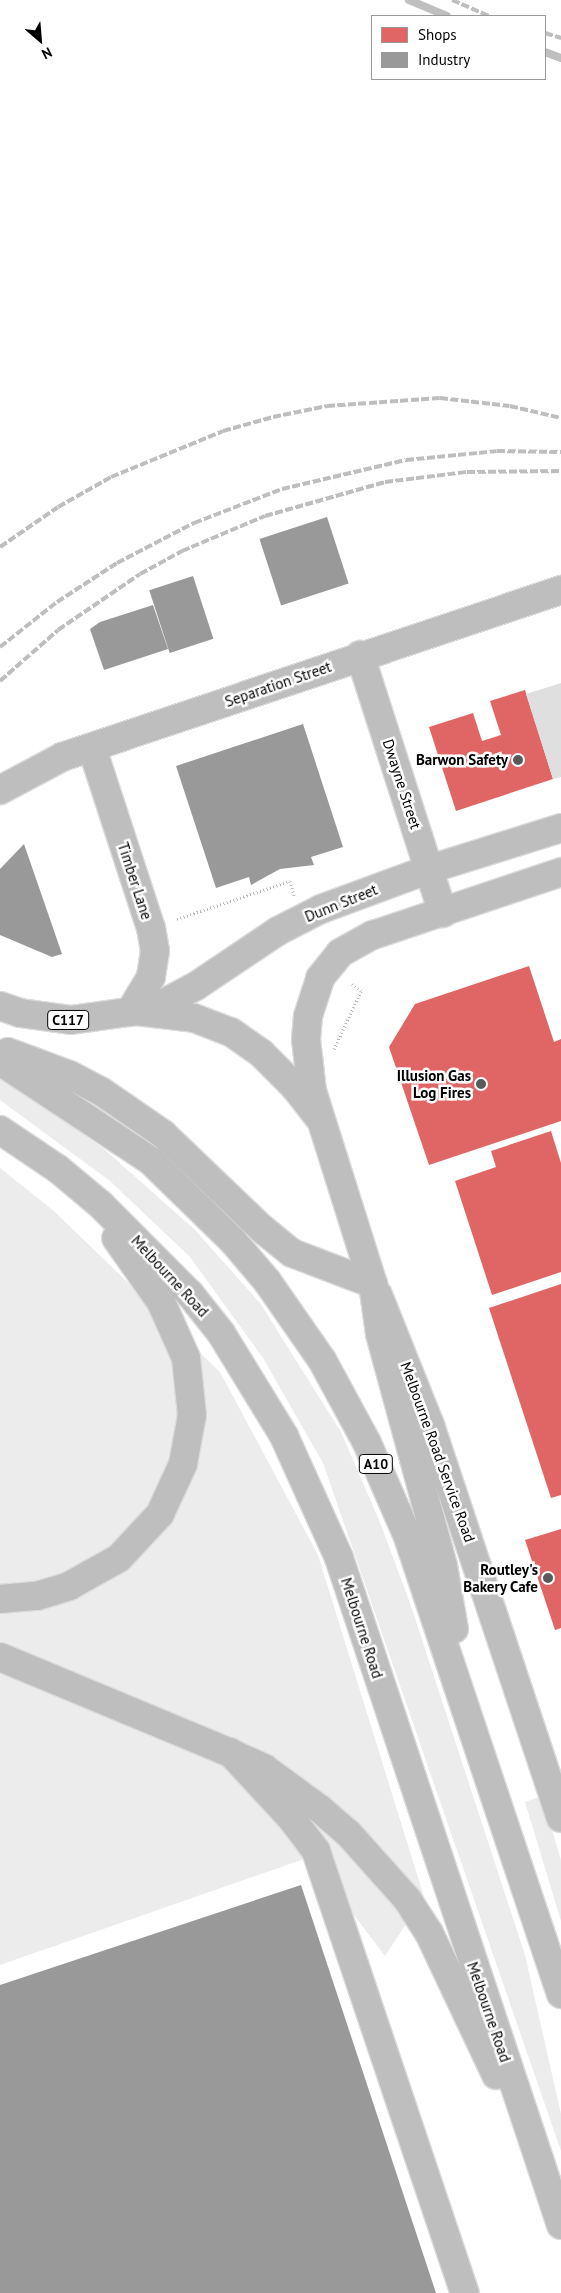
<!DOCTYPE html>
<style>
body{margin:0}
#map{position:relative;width:561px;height:2293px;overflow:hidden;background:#fff;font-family:"PT Sans",sans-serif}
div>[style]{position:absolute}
.green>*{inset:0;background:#ececec}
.shops>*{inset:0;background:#e06666}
.industry>*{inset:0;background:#999;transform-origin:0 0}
.stream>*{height:8px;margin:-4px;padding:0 4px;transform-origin:4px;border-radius:4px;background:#bfbfbf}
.building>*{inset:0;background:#dfdfdf}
.path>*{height:3px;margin-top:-1.5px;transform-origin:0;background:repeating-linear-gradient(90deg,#b9b9b9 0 1px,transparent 0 3.5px)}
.roads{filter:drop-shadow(1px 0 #dbdbdb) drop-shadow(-1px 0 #dbdbdb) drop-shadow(0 1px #dbdbdb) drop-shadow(0 -1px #dbdbdb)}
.minor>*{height:28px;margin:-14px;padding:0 14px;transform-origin:14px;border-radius:14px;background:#bebebe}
.major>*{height:28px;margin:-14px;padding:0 14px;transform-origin:14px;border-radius:14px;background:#bebebe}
.highway>*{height:28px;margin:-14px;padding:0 14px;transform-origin:14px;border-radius:14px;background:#bebebe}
.rail>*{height:4px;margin-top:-2px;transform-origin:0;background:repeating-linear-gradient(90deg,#bebebe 0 8px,transparent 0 10.5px)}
.dots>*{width:14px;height:14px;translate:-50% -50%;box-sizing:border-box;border:2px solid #fff;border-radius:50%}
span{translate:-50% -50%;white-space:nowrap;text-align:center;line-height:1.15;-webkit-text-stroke:5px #fff;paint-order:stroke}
.shield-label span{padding:1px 4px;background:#fff;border:1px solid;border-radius:4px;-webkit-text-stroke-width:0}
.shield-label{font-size:14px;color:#000;font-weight:700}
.street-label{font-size:15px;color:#000}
.poi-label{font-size:15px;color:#000;font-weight:700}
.right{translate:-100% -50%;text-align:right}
.legend{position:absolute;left:371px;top:15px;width:175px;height:65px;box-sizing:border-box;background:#fff;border:1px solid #999;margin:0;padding:6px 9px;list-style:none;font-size:15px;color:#000}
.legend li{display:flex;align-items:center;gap:10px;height:25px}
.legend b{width:25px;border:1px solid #999}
.north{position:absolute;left:15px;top:15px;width:50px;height:50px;-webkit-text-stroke:4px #fff;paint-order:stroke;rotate:153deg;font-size:14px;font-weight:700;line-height:20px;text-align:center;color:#000}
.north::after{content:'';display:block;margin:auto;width:18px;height:22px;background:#000;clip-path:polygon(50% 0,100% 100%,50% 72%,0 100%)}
</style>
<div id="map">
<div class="green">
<i style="clip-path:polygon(0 1077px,104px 1149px,195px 1230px,260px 1303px,341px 1432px,379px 1520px,410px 1603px,525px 1955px,561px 2114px,561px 2151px,323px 1463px,263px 1358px,190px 1257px,110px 1181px,0 1100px)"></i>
<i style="clip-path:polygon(0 1168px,54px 1211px,220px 1372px,318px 1555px,424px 1897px,385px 1956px,310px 1857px,0 1965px)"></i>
<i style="clip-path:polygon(542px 1796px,561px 1860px,561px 1921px,525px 1802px)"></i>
</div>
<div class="shops">
<i style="clip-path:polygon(525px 690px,553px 779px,456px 811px,429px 727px,473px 713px,482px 741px,501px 735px,490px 701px)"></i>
<i style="clip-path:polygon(529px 966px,554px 1042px,561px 1039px,561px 1121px,429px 1165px,389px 1047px,415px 1004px)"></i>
<i style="clip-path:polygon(551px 1131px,561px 1163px,561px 1272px,492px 1295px,455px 1181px,496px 1167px,491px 1151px)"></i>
<i style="clip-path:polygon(561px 1284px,561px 1495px,551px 1498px,489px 1308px)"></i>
<i style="clip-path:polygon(561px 1529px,561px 1628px,555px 1630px,525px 1540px)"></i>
</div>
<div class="industry">
<i style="left:327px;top:517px;width:70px;height:71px;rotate:72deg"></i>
<i style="left:193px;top:576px;width:66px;height:46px;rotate:72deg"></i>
<i style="clip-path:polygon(153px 605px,168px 649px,104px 670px,90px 629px,100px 622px)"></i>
<i style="clip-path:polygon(303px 724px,343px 847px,311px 857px,314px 865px,280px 869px,251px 885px,249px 877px,216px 888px,176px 766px)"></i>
<i style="clip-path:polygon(24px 844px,62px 954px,52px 957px,0 935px,0 869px)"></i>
<i style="clip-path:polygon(301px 1885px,436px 2293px,0 2293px,0 1985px)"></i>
</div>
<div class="stream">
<i style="left:409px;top:0;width:41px;rotate:22.8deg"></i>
<i style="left:545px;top:52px;width:17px;rotate:21deg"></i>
</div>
<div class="building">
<i style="clip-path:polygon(561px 683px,561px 777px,553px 779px,526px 694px)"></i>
</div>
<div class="path">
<i style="left:177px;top:919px;width:119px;rotate:-18.6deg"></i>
<i style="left:290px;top:881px;width:15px;rotate:74deg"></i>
<i style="left:334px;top:1049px;width:64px;rotate:-65deg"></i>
<i style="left:361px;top:991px;width:14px;rotate:-141deg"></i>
</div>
<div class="roads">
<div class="minor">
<i style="left:92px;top:748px;width:189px;rotate:71.9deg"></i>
<i style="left:151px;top:928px;width:23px;rotate:80deg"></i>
<i style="left:155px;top:951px;width:26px;rotate:99deg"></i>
<i style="left:151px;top:977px;width:41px;rotate:121deg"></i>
<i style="left:378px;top:1295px;width:140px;rotate:68.2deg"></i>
<i style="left:430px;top:1425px;width:414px;rotate:71.6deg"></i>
<i style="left:230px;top:1752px;width:91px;rotate:47.2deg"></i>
<i style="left:292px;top:1819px;width:40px;rotate:53deg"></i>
<i style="left:316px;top:1851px;width:466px;rotate:71.4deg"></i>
</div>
<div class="major">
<i style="left:360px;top:655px;width:271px;rotate:72.2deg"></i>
<i style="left:0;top:790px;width:70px;rotate:-28deg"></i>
<i style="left:62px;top:757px;width:526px;rotate:-18.5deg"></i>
<i style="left:136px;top:1011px;width:29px;rotate:-16deg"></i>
<i style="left:164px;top:1003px;width:36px;rotate:-28deg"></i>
<i style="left:196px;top:986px;width:99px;rotate:-33.9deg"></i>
<i style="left:278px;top:931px;width:48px;rotate:-27.1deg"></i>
<i style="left:321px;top:909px;width:116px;rotate:-20.2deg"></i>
<i style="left:430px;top:869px;width:137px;rotate:-17.4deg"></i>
<i style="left:373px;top:1284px;width:202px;rotate:-107.5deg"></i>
<i style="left:312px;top:1091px;width:52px;rotate:-96.6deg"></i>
<i style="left:306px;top:1039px;width:23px;rotate:-85deg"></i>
<i style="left:308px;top:1016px;width:40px;rotate:-72deg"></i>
<i style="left:320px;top:978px;width:32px;rotate:-51deg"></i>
<i style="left:340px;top:953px;width:38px;rotate:-29deg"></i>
<i style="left:373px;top:935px;width:198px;rotate:-18.5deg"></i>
</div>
<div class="highway">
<i style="left:0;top:1006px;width:21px;rotate:19deg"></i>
<i style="left:20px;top:1013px;width:51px;rotate:7.8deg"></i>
<i style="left:71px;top:1020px;width:66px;rotate:-7.9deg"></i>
<i style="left:136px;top:1011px;width:58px;rotate:6.9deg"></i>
<i style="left:194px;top:1018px;width:40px;rotate:21deg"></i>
<i style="left:231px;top:1032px;width:37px;rotate:35deg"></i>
<i style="left:261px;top:1053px;width:47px;rotate:45deg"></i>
<i style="left:294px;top:1086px;width:39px;rotate:52deg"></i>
<i style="left:8px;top:1052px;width:66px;rotate:20.4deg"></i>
<i style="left:70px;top:1075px;width:36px;rotate:28deg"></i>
<i style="left:102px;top:1092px;width:74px;rotate:34.5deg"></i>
<i style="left:163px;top:1134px;width:136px;rotate:43.8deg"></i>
<i style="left:261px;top:1228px;width:40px;rotate:39deg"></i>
<i style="left:292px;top:1253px;width:87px;rotate:20.9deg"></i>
<i style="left:373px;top:1284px;width:50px;rotate:82deg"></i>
<i style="left:380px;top:1334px;width:240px;rotate:74.8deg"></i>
<i style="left:443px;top:1566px;width:64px;rotate:80.1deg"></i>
<i style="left:0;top:1061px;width:181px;rotate:33.5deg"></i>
<i style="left:151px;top:1161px;width:115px;rotate:44.3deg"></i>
<i style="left:233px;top:1241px;width:52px;rotate:49.6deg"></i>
<i style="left:267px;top:1281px;width:96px;rotate:55.2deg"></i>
<i style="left:322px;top:1360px;width:94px;rotate:61.5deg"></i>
<i style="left:367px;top:1443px;width:103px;rotate:66.4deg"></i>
<i style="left:408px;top:1537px;width:482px;rotate:71.5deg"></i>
<i style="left:0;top:1130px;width:70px;rotate:33.9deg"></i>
<i style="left:58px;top:1169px;width:55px;rotate:39.8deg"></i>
<i style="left:100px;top:1204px;width:127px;rotate:45deg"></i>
<i style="left:190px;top:1294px;width:50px;rotate:51.5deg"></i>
<i style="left:221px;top:1333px;width:121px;rotate:58.5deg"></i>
<i style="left:284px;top:1436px;width:134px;rotate:65.7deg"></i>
<i style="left:339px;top:1558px;width:703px;rotate:71.59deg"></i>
<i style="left:0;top:1599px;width:37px;rotate:-5deg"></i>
<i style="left:37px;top:1596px;width:34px;rotate:-17deg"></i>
<i style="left:69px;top:1586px;width:57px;rotate:-29.2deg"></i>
<i style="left:119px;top:1558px;width:60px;rotate:-47deg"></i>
<i style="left:160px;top:1514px;width:55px;rotate:-65.3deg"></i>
<i style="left:183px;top:1464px;width:50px;rotate:-79.6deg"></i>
<i style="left:192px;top:1415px;width:57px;rotate:-96deg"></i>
<i style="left:186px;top:1358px;width:61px;rotate:-114.1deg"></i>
<i style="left:161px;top:1302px;width:78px;rotate:-125.1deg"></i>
<i style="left:0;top:1657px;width:255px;rotate:22.6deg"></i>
<i style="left:235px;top:1755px;width:32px;rotate:24deg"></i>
<i style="left:264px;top:1768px;width:69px;rotate:36.2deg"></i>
<i style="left:320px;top:1809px;width:37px;rotate:41deg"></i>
<i style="left:348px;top:1833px;width:89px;rotate:48.2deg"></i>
<i style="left:407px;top:1899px;width:40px;rotate:57.1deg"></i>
<i style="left:429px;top:1933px;width:157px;rotate:64.7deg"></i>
</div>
</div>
<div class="rail">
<i style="left:452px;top:0;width:40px;rotate:23.4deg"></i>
<i style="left:545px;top:33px;width:17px;rotate:17deg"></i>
<i style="left:0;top:547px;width:70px;rotate:-34.6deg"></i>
<i style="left:58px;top:507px;width:61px;rotate:-29.5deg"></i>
<i style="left:111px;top:477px;width:121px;rotate:-22.3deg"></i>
<i style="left:223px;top:431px;width:52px;rotate:-15.6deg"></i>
<i style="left:273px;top:417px;width:55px;rotate:-11.5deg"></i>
<i style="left:327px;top:406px;width:113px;rotate:-4deg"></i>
<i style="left:440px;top:398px;width:70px;rotate:6.5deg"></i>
<i style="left:510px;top:406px;width:52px;rotate:13.2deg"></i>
<i style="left:0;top:647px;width:73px;rotate:-38.3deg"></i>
<i style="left:57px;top:602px;width:72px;rotate:-33deg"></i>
<i style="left:117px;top:563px;width:87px;rotate:-27.5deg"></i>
<i style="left:194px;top:523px;width:94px;rotate:-21.1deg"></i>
<i style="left:282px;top:489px;width:127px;rotate:-13.2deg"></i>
<i style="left:406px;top:460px;width:91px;rotate:-5.6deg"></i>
<i style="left:497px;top:451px;width:64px;rotate:0.9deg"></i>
<i style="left:0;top:681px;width:77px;rotate:-41.3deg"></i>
<i style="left:58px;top:630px;width:99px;rotate:-34.3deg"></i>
<i style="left:140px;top:574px;width:48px;rotate:-28.7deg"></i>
<i style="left:182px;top:551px;width:90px;rotate:-22.9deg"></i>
<i style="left:265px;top:516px;width:125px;rotate:-15.8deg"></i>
<i style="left:385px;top:482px;width:83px;rotate:-7deg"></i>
<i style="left:467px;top:472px;width:94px;rotate:-0.6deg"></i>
</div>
<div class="dots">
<i style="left:518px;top:760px;background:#595959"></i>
<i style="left:481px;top:1084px;background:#595959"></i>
<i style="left:548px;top:1578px;background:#595959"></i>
</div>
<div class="shield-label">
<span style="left:68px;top:1020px">C117</span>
<span style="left:376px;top:1464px">A10</span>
</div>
<div class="street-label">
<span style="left:278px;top:684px;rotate:-19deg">Separation Street</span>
<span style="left:402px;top:784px;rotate:72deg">Dwayne Street</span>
<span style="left:135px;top:881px;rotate:72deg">Timber Lane</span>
<span style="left:341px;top:903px;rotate:-22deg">Dunn Street</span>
<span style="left:170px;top:1276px;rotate:47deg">Melbourne Road</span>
<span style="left:438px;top:1452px;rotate:70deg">Melbourne Road Service Road</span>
<span style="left:362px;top:1628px;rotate:72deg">Melbourne Road</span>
<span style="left:489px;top:2012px;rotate:71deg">Melbourne Road</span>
</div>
<div class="poi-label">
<span class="right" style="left:508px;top:760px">Barwon Safety</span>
<span class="right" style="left:471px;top:1084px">Illusion Gas<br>Log Fires</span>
<span class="right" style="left:538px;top:1578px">Routley's<br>Bakery Cafe</span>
</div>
<ul class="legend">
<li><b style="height:14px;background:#e06666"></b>Shops</li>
<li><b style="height:14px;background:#999"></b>Industry</li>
</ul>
<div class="north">N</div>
</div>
